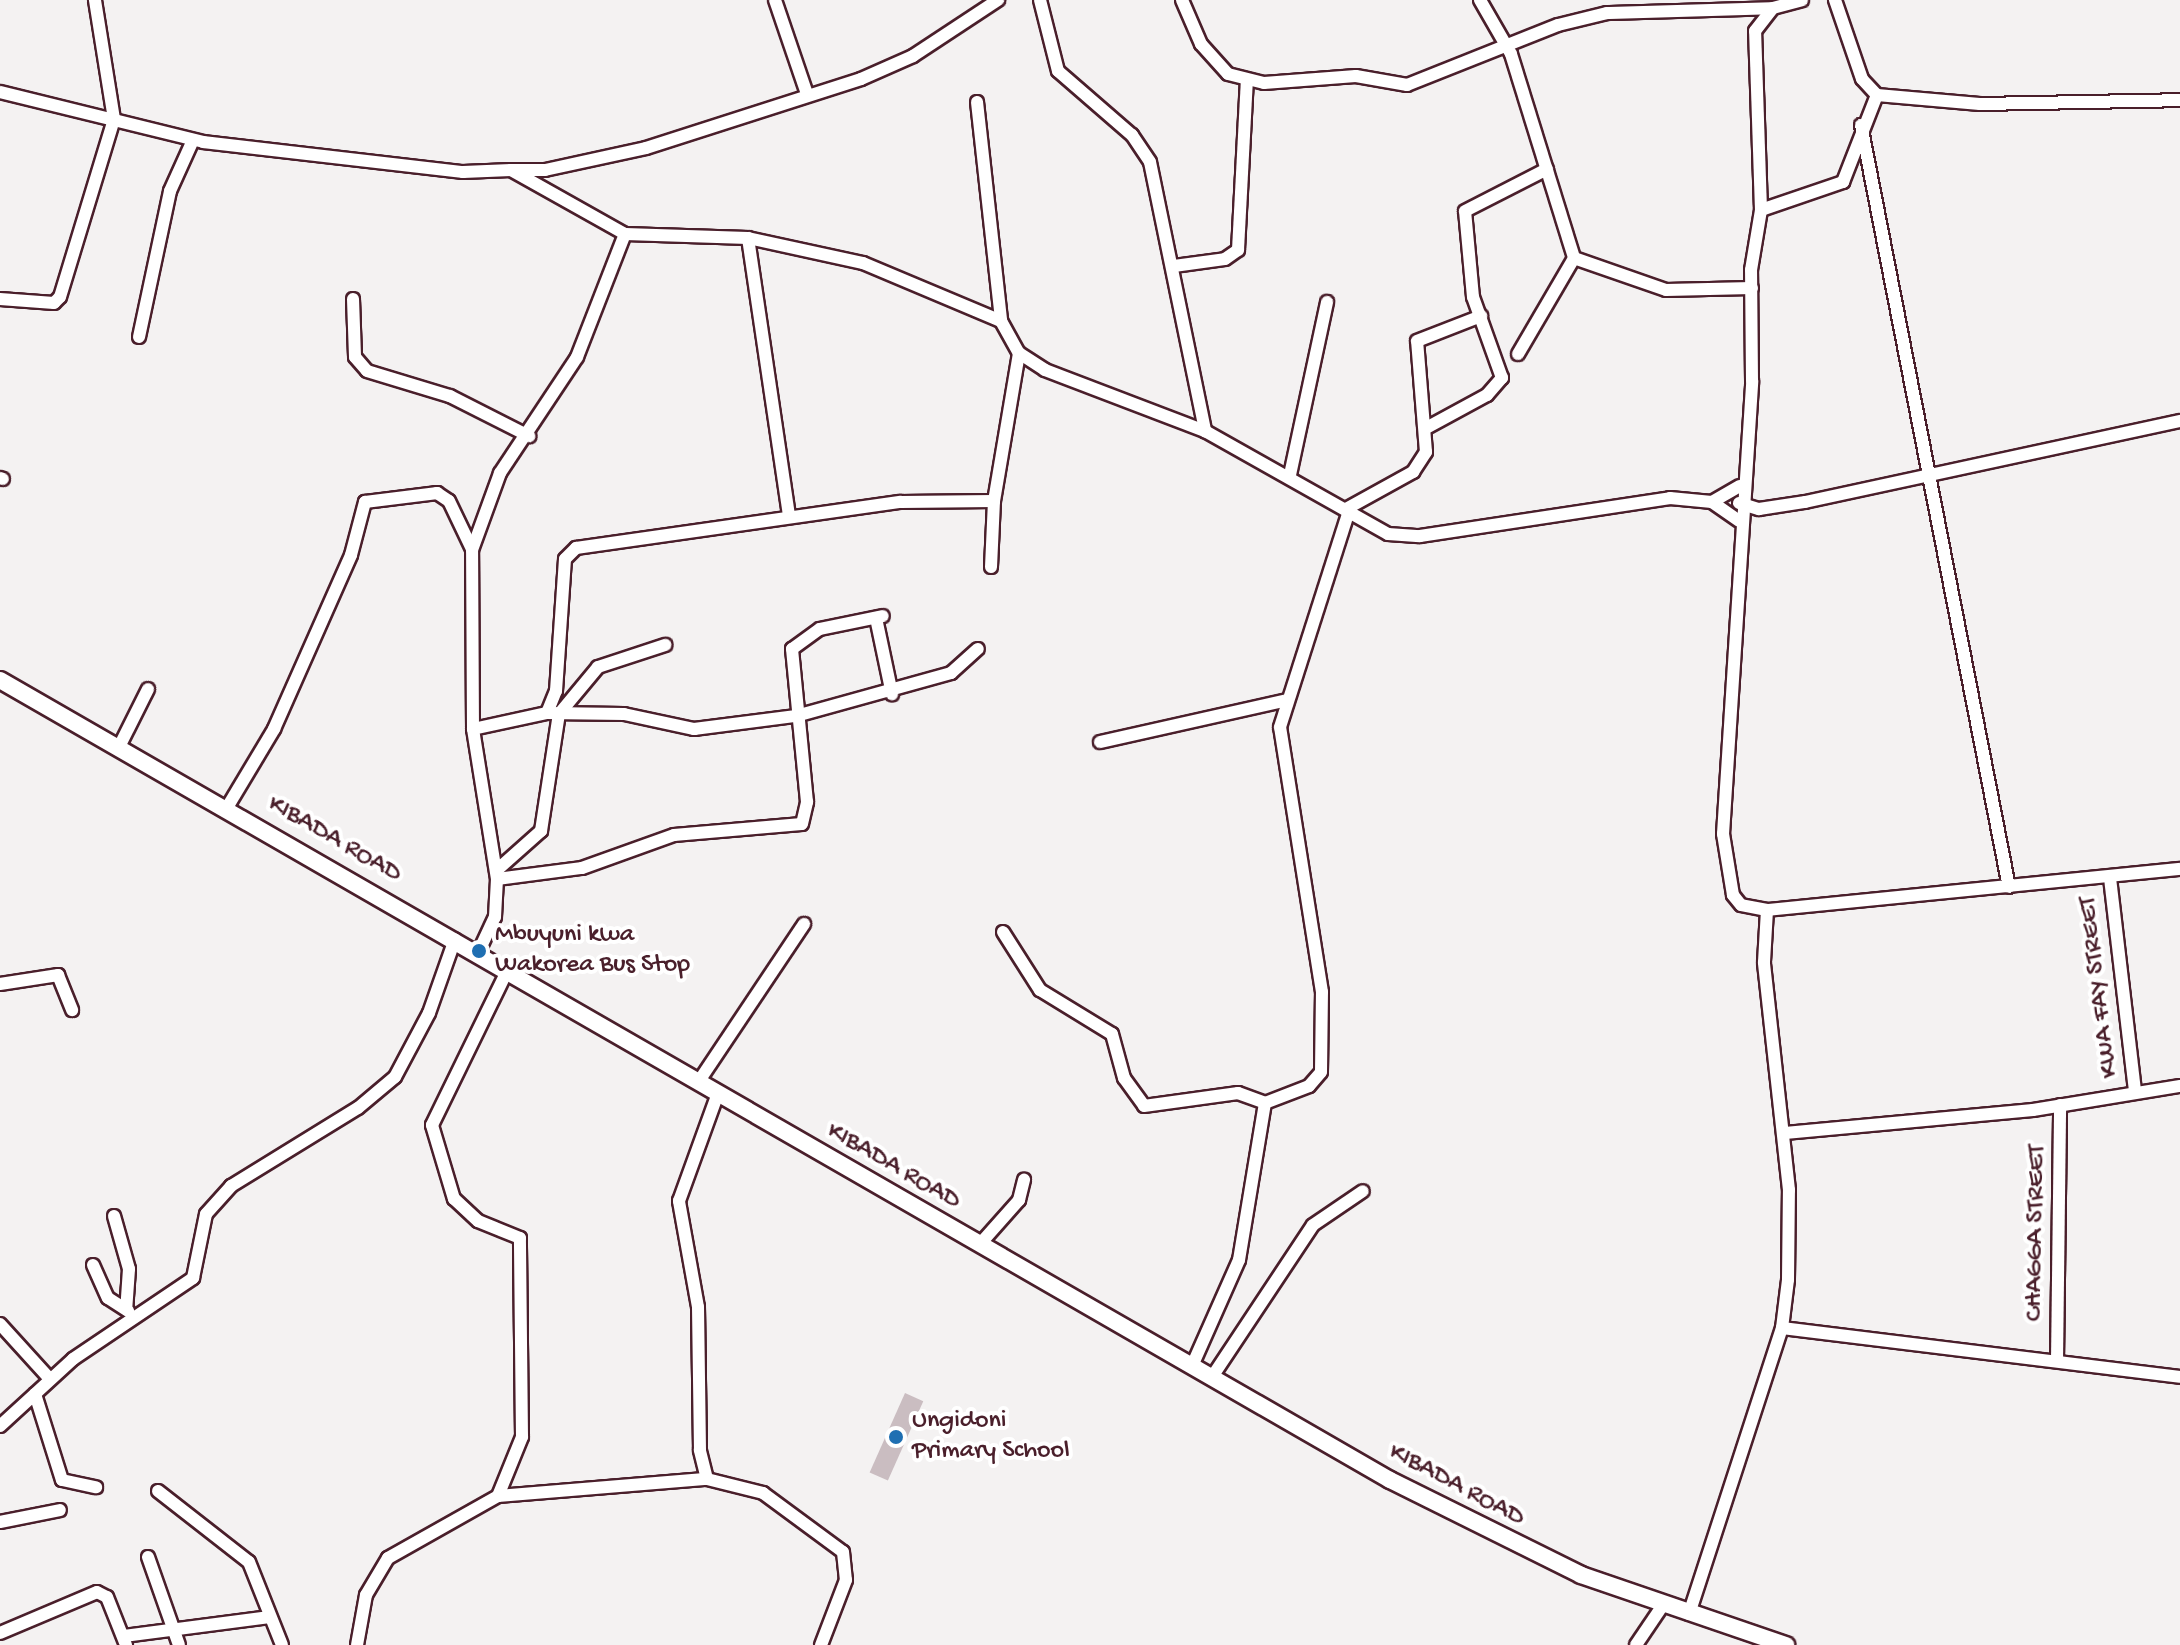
<!DOCTYPE html>
<style>
body{margin:0}
#map{position:relative;width:2180px;height:1645px;overflow:hidden;background:#f4f2f2;font-family:"Gochi Hand",sans-serif}
div>[style]{position:absolute}
.building>*{inset:0;background:#cabdc1;transform-origin:0 0}
.roads{filter:drop-shadow(2px 0 #4a1f2b) drop-shadow(-2px 0 #4a1f2b) drop-shadow(0 2px #4a1f2b) drop-shadow(0 -2px #4a1f2b)}
.minor>*{height:12px;margin:-6px;padding:0 6px;transform-origin:6px;border-radius:6px;background:#fff}
.secondary>*{height:16px;margin:-8px;padding:0 8px;transform-origin:8px;border-radius:8px;background:#fff}
.dots>*{width:22px;height:22px;translate:-50% -50%;box-sizing:border-box;border:4px solid #fff;border-radius:50%}
span{translate:-50% -50%;white-space:nowrap;text-align:center;line-height:1.15;-webkit-text-stroke:8px #fff;paint-order:stroke}
.street-label{font-size:26px;color:#4a1f2b}
.poi-label{font-size:26px;color:#4a1f2b}
.left{translate:0 -50%;text-align:left}
</style>
<div id="map">
<div class="building">
<i style="left:905px;top:1393px;width:20px;height:87px;rotate:24deg"></i>
</div>
<div class="roads">
<div class="minor">
<i style="left:775px;top:0;width:99px;rotate:71.2deg"></i>
<i style="left:1040px;top:0;width:73px;rotate:75.8deg"></i>
<i style="left:1058px;top:71px;width:98px;rotate:40.9deg"></i>
<i style="left:1132px;top:135px;width:32px;rotate:56deg"></i>
<i style="left:1150px;top:162px;width:275px;rotate:78.4deg"></i>
<i style="left:1182px;top:0;width:48px;rotate:66.6deg"></i>
<i style="left:1201px;top:44px;width:40px;rotate:48deg"></i>
<i style="left:1228px;top:74px;width:37px;rotate:14deg"></i>
<i style="left:1264px;top:83px;width:92px;rotate:-4.4deg"></i>
<i style="left:1356px;top:76px;width:52px;rotate:10deg"></i>
<i style="left:1407px;top:85px;width:162px;rotate:-21.7deg"></i>
<i style="left:1558px;top:25px;width:50px;rotate:-13.8deg"></i>
<i style="left:1607px;top:13px;width:166px;rotate:-1.7deg"></i>
<i style="left:1480px;top:0;width:62px;rotate:60.1deg"></i>
<i style="left:1511px;top:54px;width:214px;rotate:72.8deg"></i>
<i style="left:1574px;top:258px;width:97px;rotate:19.2deg"></i>
<i style="left:1666px;top:290px;width:86px;rotate:-1.3deg"></i>
<i style="left:1835px;top:0;width:83px;rotate:71.1deg"></i>
<i style="left:1862px;top:79px;width:22px;rotate:47deg"></i>
<i style="left:1877px;top:95px;width:103px;rotate:5deg"></i>
<i style="left:1980px;top:104px;width:200px;rotate:-1.1deg"></i>
<i style="left:0;top:92px;width:209px;rotate:13.8deg"></i>
<i style="left:203px;top:142px;width:262px;rotate:6.6deg"></i>
<i style="left:463px;top:172px;width:48px;rotate:-2.4deg"></i>
<i style="left:511px;top:170px;width:131px;rotate:29.3deg"></i>
<i style="left:977px;top:102px;width:220px;rotate:83.7deg"></i>
<i style="left:1861px;top:125px;width:776px;rotate:79.01deg"></i>
<i style="left:511px;top:170px;width:34px"></i>
<i style="left:545px;top:170px;width:103px;rotate:-12.3deg"></i>
<i style="left:646px;top:148px;width:226px;rotate:-17.8deg"></i>
<i style="left:861px;top:79px;width:57px;rotate:-23.9deg"></i>
<i style="left:913px;top:56px;width:102px;rotate:-33.4deg"></i>
<i style="left:1761px;top:210px;width:87px;rotate:-18.9deg"></i>
<i style="left:1843px;top:182px;width:93px;rotate:-68.7deg"></i>
<i style="left:748px;top:238px;width:280px;rotate:81.6deg"></i>
<i style="left:1174px;top:266px;width:51px;rotate:-7.8deg"></i>
<i style="left:1225px;top:259px;width:16px;rotate:-35deg"></i>
<i style="left:1238px;top:250px;width:169px;rotate:-87deg"></i>
<i style="left:0;top:299px;width:54px;rotate:4.2deg"></i>
<i style="left:54px;top:303px;width:8px;rotate:-45deg"></i>
<i style="left:60px;top:297px;width:186px;rotate:-73.1deg"></i>
<i style="left:114px;top:119px;width:121px;rotate:-99.1deg"></i>
<i style="left:353px;top:299px;width:58px;rotate:88deg"></i>
<i style="left:355px;top:357px;width:18px;rotate:49deg"></i>
<i style="left:367px;top:371px;width:87px;rotate:16.8deg"></i>
<i style="left:450px;top:396px;width:89px;rotate:26.9deg"></i>
<i style="left:139px;top:337px;width:149px;rotate:-78deg"></i>
<i style="left:170px;top:191px;width:56px;rotate:-65.7deg"></i>
<i style="left:1518px;top:354px;width:111px;rotate:-59.7deg"></i>
<i style="left:1428px;top:427px;width:67px;rotate:-28.5deg"></i>
<i style="left:1487px;top:395px;width:23px;rotate:-49deg"></i>
<i style="left:1502px;top:378px;width:86px;rotate:-109.7deg"></i>
<i style="left:1473px;top:297px;width:86px;rotate:-95.3deg"></i>
<i style="left:1465px;top:211px;width:92px;rotate:-27.1deg"></i>
<i style="left:1290px;top:475px;width:177px;rotate:-77.9deg"></i>
<i style="left:0;top:478px;width:3px;rotate:18deg"></i>
<i style="left:1712px;top:502px;width:32px;rotate:-30deg"></i>
<i style="left:1739px;top:503px;width:21px;rotate:17deg"></i>
<i style="left:1759px;top:509px;width:47px;rotate:-8.7deg"></i>
<i style="left:1805px;top:502px;width:384px;rotate:-12.2deg"></i>
<i style="left:1346px;top:509px;width:77px;rotate:-28.9deg"></i>
<i style="left:1413px;top:472px;width:24px;rotate:-57deg"></i>
<i style="left:1426px;top:452px;width:111px;rotate:-94.6deg"></i>
<i style="left:1417px;top:341px;width:69px;rotate:-21.3deg"></i>
<i style="left:991px;top:567px;width:66px;rotate:-87.4deg"></i>
<i style="left:876px;top:618px;width:78px;rotate:78.1deg"></i>
<i style="left:547px;top:713px;width:77px;rotate:0.7deg"></i>
<i style="left:624px;top:714px;width:72px;rotate:12.1deg"></i>
<i style="left:694px;top:729px;width:103px;rotate:-7.3deg"></i>
<i style="left:796px;top:716px;width:161px;rotate:-15.5deg"></i>
<i style="left:951px;top:673px;width:36px;rotate:-42deg"></i>
<i style="left:473px;top:729px;width:76px;rotate:-12.2deg"></i>
<i style="left:547px;top:713px;width:24px;rotate:-68deg"></i>
<i style="left:556px;top:691px;width:132px;rotate:-86.1deg"></i>
<i style="left:565px;top:559px;width:16px;rotate:-45deg"></i>
<i style="left:576px;top:548px;width:328px;rotate:-8.1deg"></i>
<i style="left:901px;top:502px;width:93px;rotate:-0.6deg"></i>
<i style="left:994px;top:501px;width:150px;rotate:-80.4deg"></i>
<i style="left:1100px;top:742px;width:189px;rotate:-12.6deg"></i>
<i style="left:118px;top:749px;width:67px;rotate:-63.4deg"></i>
<i style="left:228px;top:806px;width:90px;rotate:-59.1deg"></i>
<i style="left:274px;top:729px;width:190px;rotate:-66.1deg"></i>
<i style="left:351px;top:555px;width:55px;rotate:-75.2deg"></i>
<i style="left:365px;top:502px;width:73px;rotate:-7.1deg"></i>
<i style="left:437px;top:493px;width:14px;rotate:34deg"></i>
<i style="left:449px;top:501px;width:53px;rotate:64.4deg"></i>
<i style="left:497px;top:870px;width:59px;rotate:-41.6deg"></i>
<i style="left:541px;top:831px;width:118px;rotate:-81.3deg"></i>
<i style="left:559px;top:714px;width:61px;rotate:-50.3deg"></i>
<i style="left:598px;top:667px;width:71px;rotate:-18.2deg"></i>
<i style="left:2110px;top:878px;width:214px;rotate:83.3deg"></i>
<i style="left:497px;top:879px;width:86px;rotate:-7.4deg"></i>
<i style="left:582px;top:868px;width:98px;rotate:-19.7deg"></i>
<i style="left:674px;top:835px;width:128px;rotate:-4.9deg"></i>
<i style="left:802px;top:824px;width:23px;rotate:-77deg"></i>
<i style="left:807px;top:802px;width:154px;rotate:-95.6deg"></i>
<i style="left:792px;top:649px;width:34px;rotate:-36deg"></i>
<i style="left:820px;top:629px;width:64px;rotate:-11.7deg"></i>
<i style="left:1767px;top:910px;width:26px;rotate:-169deg"></i>
<i style="left:1741px;top:905px;width:13px;rotate:-129deg"></i>
<i style="left:1733px;top:895px;width:62px;rotate:-99.3deg"></i>
<i style="left:1723px;top:834px;width:454px;rotate:-86.3deg"></i>
<i style="left:1752px;top:381px;width:111px;rotate:-90.5deg"></i>
<i style="left:1751px;top:270px;width:61px;rotate:-80.5deg"></i>
<i style="left:1761px;top:210px;width:179px;rotate:-91.9deg"></i>
<i style="left:1755px;top:31px;width:29px;rotate:-52deg"></i>
<i style="left:1773px;top:8px;width:30px;rotate:-15deg"></i>
<i style="left:1003px;top:932px;width:69px;rotate:57.5deg"></i>
<i style="left:1040px;top:990px;width:84px;rotate:31.4deg"></i>
<i style="left:1112px;top:1034px;width:46px;rotate:74.7deg"></i>
<i style="left:1124px;top:1078px;width:34px;rotate:54deg"></i>
<i style="left:1144px;top:1106px;width:95px;rotate:-7.9deg"></i>
<i style="left:1238px;top:1093px;width:29px;rotate:20deg"></i>
<i style="left:479px;top:951px;width:38px;rotate:-65deg"></i>
<i style="left:495px;top:917px;width:38px;rotate:-87deg"></i>
<i style="left:497px;top:879px;width:152px;rotate:-99.1deg"></i>
<i style="left:473px;top:729px;width:179px;rotate:-90.3deg"></i>
<i style="left:472px;top:550px;width:82px;rotate:-70deg"></i>
<i style="left:500px;top:473px;width:139px;rotate:-56.4deg"></i>
<i style="left:577px;top:357px;width:132px;rotate:-68.7deg"></i>
<i style="left:625px;top:234px;width:123px;rotate:1.9deg"></i>
<i style="left:748px;top:238px;width:118px;rotate:12.3deg"></i>
<i style="left:863px;top:263px;width:150px;rotate:22.8deg"></i>
<i style="left:1001px;top:321px;width:37px;rotate:61deg"></i>
<i style="left:1019px;top:353px;width:31px;rotate:33deg"></i>
<i style="left:1045px;top:370px;width:171px;rotate:20.9deg"></i>
<i style="left:1205px;top:431px;width:210px;rotate:29.4deg"></i>
<i style="left:1388px;top:534px;width:32px;rotate:4deg"></i>
<i style="left:1420px;top:536px;width:253px;rotate:-8.6deg"></i>
<i style="left:1670px;top:498px;width:42px;rotate:5.4deg"></i>
<i style="left:1712px;top:502px;width:33px;rotate:35deg"></i>
<i style="left:0;top:984px;width:59px;rotate:-8.8deg"></i>
<i style="left:58px;top:975px;width:38px;rotate:68deg"></i>
<i style="left:699px;top:1081px;width:189px;rotate:-56.2deg"></i>
<i style="left:1785px;top:1133px;width:249px;rotate:-5.3deg"></i>
<i style="left:2033px;top:1110px;width:149px;rotate:-9.3deg"></i>
<i style="left:114px;top:1216px;width:55px;rotate:74.2deg"></i>
<i style="left:129px;top:1269px;width:39px;rotate:94deg"></i>
<i style="left:980px;top:1244px;width:59px;rotate:-48.4deg"></i>
<i style="left:1019px;top:1200px;width:21px;rotate:-76deg"></i>
<i style="left:93px;top:1265px;width:36px;rotate:66deg"></i>
<i style="left:108px;top:1298px;width:24px;rotate:33deg"></i>
<i style="left:0;top:1324px;width:73px;rotate:47.8deg"></i>
<i style="left:1782px;top:1328px;width:401px;rotate:7deg"></i>
<i style="left:2057px;top:1361px;width:256px;rotate:-89.3deg"></i>
<i style="left:1192px;top:1366px;width:116px;rotate:-66.1deg"></i>
<i style="left:1239px;top:1260px;width:159px;rotate:-80.6deg"></i>
<i style="left:1265px;top:1103px;width:47px;rotate:-21.1deg"></i>
<i style="left:1309px;top:1086px;width:18px;rotate:-49deg"></i>
<i style="left:1321px;top:1072px;width:80px;rotate:-89.3deg"></i>
<i style="left:1322px;top:992px;width:268px;rotate:-99deg"></i>
<i style="left:1280px;top:727px;width:227px;rotate:-72.3deg"></i>
<i style="left:1212px;top:1377px;width:182px;rotate:-56.4deg"></i>
<i style="left:1313px;top:1225px;width:60px;rotate:-34.2deg"></i>
<i style="left:35px;top:1394px;width:90px;rotate:72.6deg"></i>
<i style="left:62px;top:1480px;width:35px;rotate:12deg"></i>
<i style="left:0;top:1426px;width:99px;rotate:-42.5deg"></i>
<i style="left:73px;top:1359px;width:145px;rotate:-34deg"></i>
<i style="left:193px;top:1278px;width:65px;rotate:-78.5deg"></i>
<i style="left:206px;top:1214px;width:38px;rotate:-48deg"></i>
<i style="left:231px;top:1186px;width:149px;rotate:-31.6deg"></i>
<i style="left:358px;top:1108px;width:48px;rotate:-40deg"></i>
<i style="left:395px;top:1077px;width:72px;rotate:-62deg"></i>
<i style="left:429px;top:1013px;width:78px;rotate:-70.6deg"></i>
<i style="left:707px;top:1479px;width:30px;rotate:-104deg"></i>
<i style="left:700px;top:1450px;width:143px;rotate:-90.8deg"></i>
<i style="left:698px;top:1307px;width:108px;rotate:-100.2deg"></i>
<i style="left:679px;top:1201px;width:115px;rotate:-70.1deg"></i>
<i style="left:158px;top:1491px;width:115px;rotate:38deg"></i>
<i style="left:249px;top:1562px;width:89px;rotate:68.3deg"></i>
<i style="left:498px;top:1496px;width:210px;rotate:-4.7deg"></i>
<i style="left:707px;top:1479px;width:58px;rotate:14deg"></i>
<i style="left:763px;top:1493px;width:99px;rotate:36.4deg"></i>
<i style="left:843px;top:1552px;width:28px;rotate:84deg"></i>
<i style="left:846px;top:1580px;width:70px;rotate:111deg"></i>
<i style="left:0;top:1522px;width:61px;rotate:-11.3deg"></i>
<i style="left:148px;top:1557px;width:93px;rotate:70.6deg"></i>
<i style="left:1689px;top:1614px;width:301px;rotate:-72deg"></i>
<i style="left:1782px;top:1328px;width:48px;rotate:-82.9deg"></i>
<i style="left:1788px;top:1280px;width:90px;rotate:-89.4deg"></i>
<i style="left:1789px;top:1190px;width:229px;rotate:-96.3deg"></i>
<i style="left:1764px;top:962px;width:52px;rotate:-86.7deg"></i>
<i style="left:1767px;top:910px;width:415px;rotate:-5.7deg"></i>
<i style="left:0;top:1633px;width:105px;rotate:-22.9deg"></i>
<i style="left:97px;top:1592px;width:11px;rotate:27deg"></i>
<i style="left:107px;top:1597px;width:52px;rotate:68.4deg"></i>
<i style="left:124px;top:1636px;width:147px;rotate:-7.4deg"></i>
<i style="left:357px;top:1645px;width:51px;rotate:-79.8deg"></i>
<i style="left:366px;top:1595px;width:43px;rotate:-59.3deg"></i>
<i style="left:388px;top:1558px;width:126px;rotate:-29.4deg"></i>
<i style="left:498px;top:1496px;width:64px;rotate:-67.9deg"></i>
<i style="left:522px;top:1437px;width:199px;rotate:-90.6deg"></i>
<i style="left:520px;top:1238px;width:45px;rotate:-158deg"></i>
<i style="left:478px;top:1221px;width:33px;rotate:-137deg"></i>
<i style="left:454px;top:1199px;width:77px;rotate:-106.6deg"></i>
<i style="left:432px;top:1125px;width:174px;rotate:-64deg"></i>
<i style="left:1636px;top:1645px;width:48px;rotate:-56deg"></i>
</div>
<div class="secondary">
<i style="left:0;top:680px;width:1604px;rotate:29.92deg"></i>
<i style="left:1390px;top:1480px;width:213px;rotate:26.4deg"></i>
<i style="left:1581px;top:1575px;width:217px;rotate:18.9deg"></i>
</div>
</div>
<div class="dots">
<i style="left:479px;top:951px;background:#1f6fb2"></i>
<i style="left:896px;top:1437px;background:#1f6fb2"></i>
</div>
<div class="street-label">
<span style="left:334px;top:840px;rotate:30deg">KIBADA ROAD</span>
<span style="left:2100px;top:987px;rotate:-97deg">KWA FAY STREET</span>
<span style="left:893px;top:1167px;rotate:30deg">KIBADA ROAD</span>
<span style="left:2037px;top:1233px;rotate:-89deg">CHAGGA STREET</span>
<span style="left:1456px;top:1486px;rotate:28deg">KIBADA ROAD</span>
</div>
<div class="poi-label">
<span class="left" style="left:495px;top:951px">Mbuyuni kwa<br>Wakorea Bus Stop</span>
<span class="left" style="left:912px;top:1437px">Ungidoni<br>Primary School</span>
</div>
</div>
